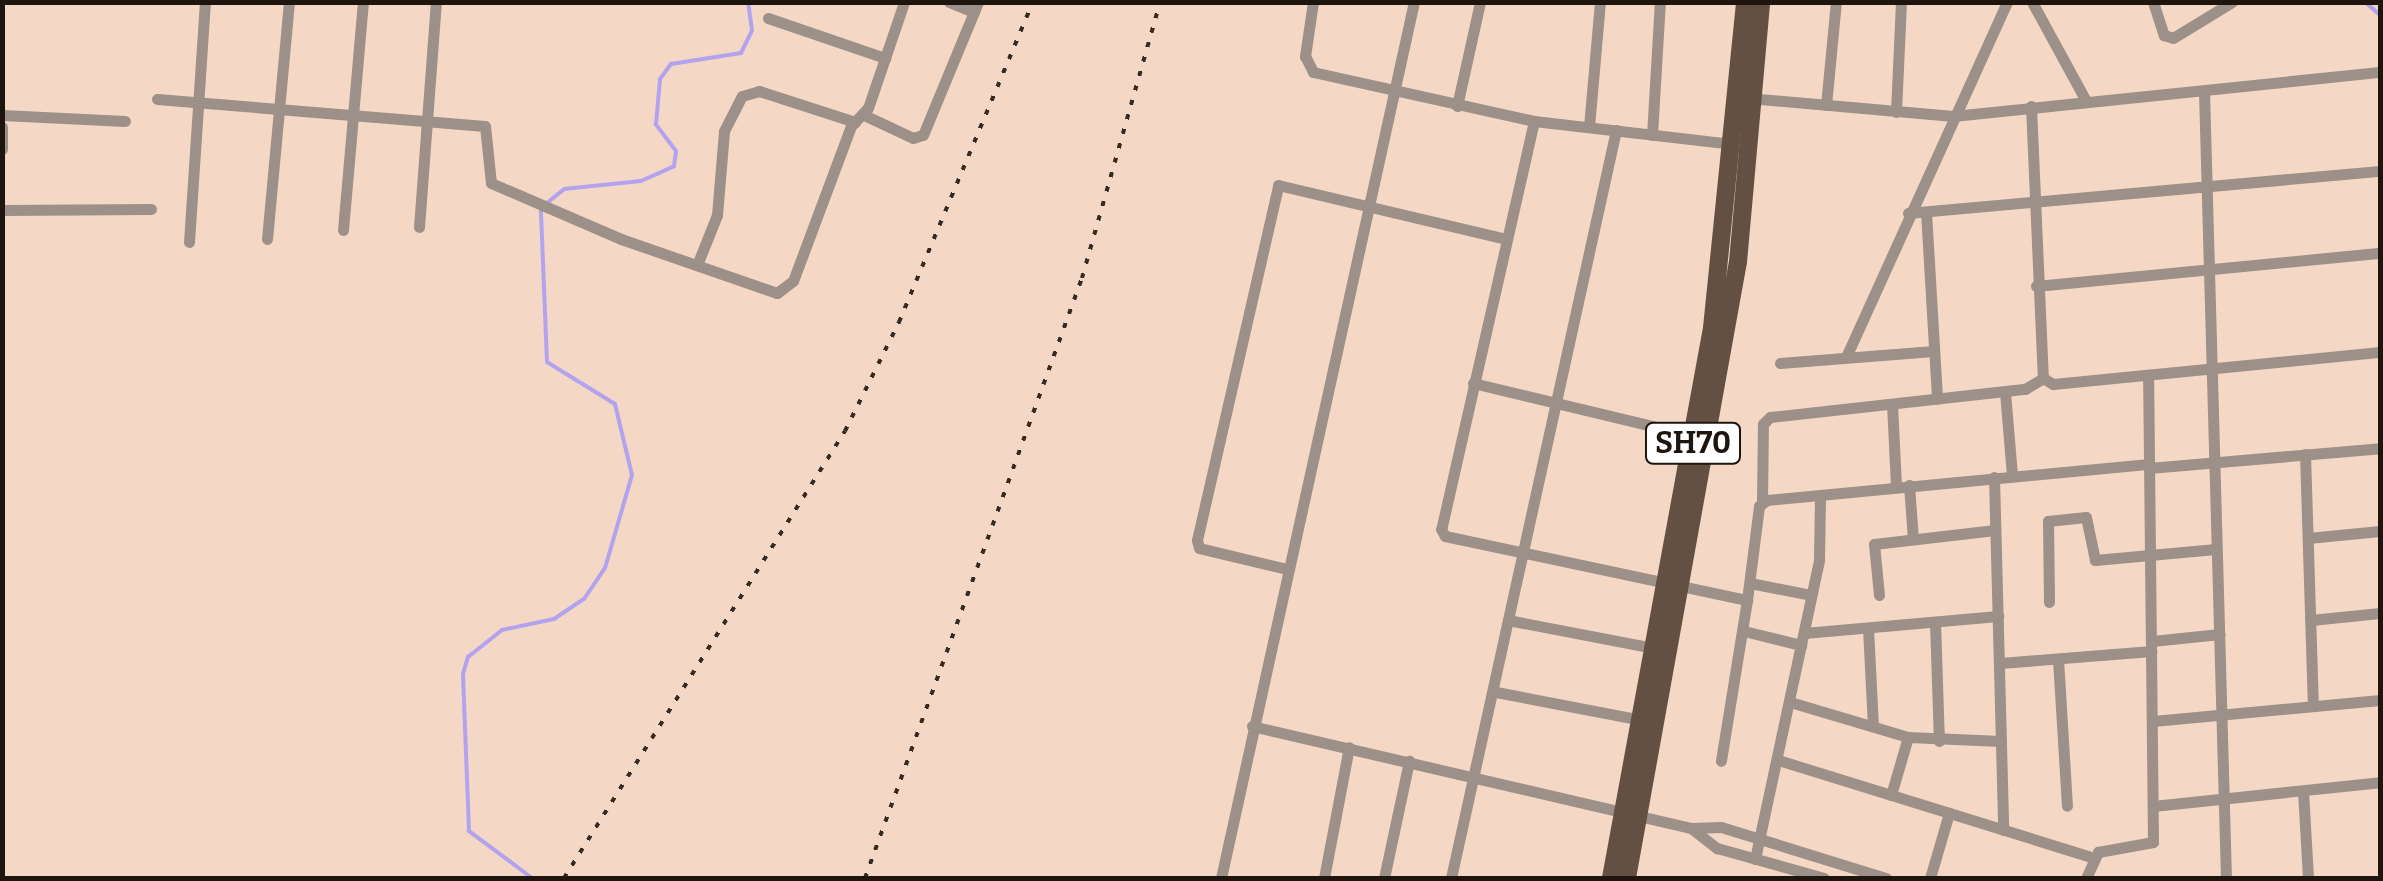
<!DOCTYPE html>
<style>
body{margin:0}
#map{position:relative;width:2383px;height:881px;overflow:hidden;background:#f4d8c5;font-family:Bitter,serif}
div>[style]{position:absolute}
.stream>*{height:4px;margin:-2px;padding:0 2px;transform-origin:2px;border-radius:2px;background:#b3a2ee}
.street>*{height:11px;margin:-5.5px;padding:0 5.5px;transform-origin:5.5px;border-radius:5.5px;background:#9c9088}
.primary>*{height:18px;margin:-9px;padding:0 9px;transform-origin:9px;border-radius:9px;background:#645043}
.rail>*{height:4px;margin-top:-2px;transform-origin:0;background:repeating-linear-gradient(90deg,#352922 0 5px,transparent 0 15px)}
span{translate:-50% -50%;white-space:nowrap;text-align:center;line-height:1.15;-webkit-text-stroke:10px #fff;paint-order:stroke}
.shield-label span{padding:2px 8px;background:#fff;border:2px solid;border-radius:8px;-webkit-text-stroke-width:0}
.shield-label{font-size:30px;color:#1f150f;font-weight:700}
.frame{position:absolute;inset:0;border:5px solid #1f150f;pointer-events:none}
</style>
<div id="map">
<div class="stream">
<i style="left:2365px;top:2px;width:20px;rotate:41deg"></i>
<i style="left:547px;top:203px;width:22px;rotate:-39deg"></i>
<i style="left:564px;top:189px;width:77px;rotate:-5.9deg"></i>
<i style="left:641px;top:181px;width:36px;rotate:-24deg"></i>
<i style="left:674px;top:166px;width:15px;rotate:-82deg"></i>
<i style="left:676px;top:151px;width:34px;rotate:-127deg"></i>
<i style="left:656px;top:124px;width:45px;rotate:-84.9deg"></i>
<i style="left:660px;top:79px;width:19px;rotate:-54deg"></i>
<i style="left:671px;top:64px;width:71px;rotate:-8.9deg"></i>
<i style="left:741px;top:53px;width:25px;rotate:-64deg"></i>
<i style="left:752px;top:30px;width:28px;rotate:-98deg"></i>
<i style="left:532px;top:878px;width:79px;rotate:-143.3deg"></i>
<i style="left:469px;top:831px;width:157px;rotate:-92.2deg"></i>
<i style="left:463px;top:674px;width:18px;rotate:-74deg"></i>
<i style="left:468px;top:657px;width:43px;rotate:-38.5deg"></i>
<i style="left:502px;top:630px;width:53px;rotate:-11.9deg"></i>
<i style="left:554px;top:619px;width:36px;rotate:-34deg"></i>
<i style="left:584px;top:599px;width:37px;rotate:-56deg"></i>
<i style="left:605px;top:568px;width:97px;rotate:-73.8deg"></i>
<i style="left:632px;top:475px;width:73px;rotate:-103.5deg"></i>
<i style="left:615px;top:404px;width:80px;rotate:-148.3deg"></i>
<i style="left:547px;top:362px;width:152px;rotate:-92.3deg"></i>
</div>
<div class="street">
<i style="left:949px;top:2px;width:27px;rotate:22deg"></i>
<i style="left:1313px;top:2px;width:55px;rotate:98.4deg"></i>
<i style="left:1305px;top:56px;width:18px;rotate:63deg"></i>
<i style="left:1313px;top:72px;width:226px;rotate:12.5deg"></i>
<i style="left:1534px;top:121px;width:201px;rotate:6.6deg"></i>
<i style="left:2032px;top:2px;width:113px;rotate:61.4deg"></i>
<i style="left:2153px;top:2px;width:35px;rotate:72deg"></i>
<i style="left:2164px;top:35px;width:9px;rotate:18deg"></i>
<i style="left:2173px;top:38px;width:69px;rotate:-31.4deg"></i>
<i style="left:768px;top:18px;width:124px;rotate:18.9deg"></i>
<i style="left:2204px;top:91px;width:787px;rotate:88.4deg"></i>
<i style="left:1748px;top:98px;width:206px;rotate:5deg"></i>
<i style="left:1953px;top:116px;width:429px;rotate:-5.9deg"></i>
<i style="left:157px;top:99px;width:329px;rotate:4.7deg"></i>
<i style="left:485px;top:126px;width:57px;rotate:84deg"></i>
<i style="left:491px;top:183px;width:142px;rotate:23.3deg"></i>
<i style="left:621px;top:239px;width:165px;rotate:19.1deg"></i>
<i style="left:777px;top:293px;width:20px;rotate:-37deg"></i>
<i style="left:793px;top:281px;width:165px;rotate:-69.5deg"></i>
<i style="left:851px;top:126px;width:25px;rotate:-47deg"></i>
<i style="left:868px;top:108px;width:112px;rotate:-71.2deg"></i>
<i style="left:1826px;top:105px;width:103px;rotate:-84.5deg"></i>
<i style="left:1457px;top:106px;width:107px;rotate:-77.5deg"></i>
<i style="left:2031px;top:106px;width:272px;rotate:87.5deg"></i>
<i style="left:2043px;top:378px;width:12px;rotate:31deg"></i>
<i style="left:2053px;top:384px;width:329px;rotate:-5.6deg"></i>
<i style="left:1896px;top:112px;width:110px;rotate:-87.4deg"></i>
<i style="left:2px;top:115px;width:123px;rotate:2.8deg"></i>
<i style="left:864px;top:115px;width:54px;rotate:25.1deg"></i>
<i style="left:913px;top:138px;width:10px;rotate:-17deg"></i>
<i style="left:923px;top:135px;width:144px;rotate:-67.5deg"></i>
<i style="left:1534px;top:121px;width:418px;rotate:102.8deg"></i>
<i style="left:1441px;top:529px;width:8px;rotate:60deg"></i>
<i style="left:1445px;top:536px;width:309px;rotate:12deg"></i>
<i style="left:1747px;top:600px;width:163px;rotate:99.2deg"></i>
<i style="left:2px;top:127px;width:22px;rotate:90deg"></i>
<i style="left:1589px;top:127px;width:125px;rotate:-85deg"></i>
<i style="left:1652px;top:135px;width:133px;rotate:-86.6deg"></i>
<i style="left:2px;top:210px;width:149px;rotate:-0.4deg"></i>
<i style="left:1926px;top:212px;width:187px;rotate:86.6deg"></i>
<i style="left:1908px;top:213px;width:474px;rotate:-5.1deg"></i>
<i style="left:419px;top:227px;width:226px;rotate:-85.7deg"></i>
<i style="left:343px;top:230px;width:229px;rotate:-85deg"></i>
<i style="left:267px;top:239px;width:238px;rotate:-84.7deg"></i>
<i style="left:189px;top:242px;width:241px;rotate:-86.2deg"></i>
<i style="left:697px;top:265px;width:54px;rotate:-68.2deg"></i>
<i style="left:717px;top:215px;width:84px;rotate:-85.2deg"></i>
<i style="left:724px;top:131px;width:39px;rotate:-63deg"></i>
<i style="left:742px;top:96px;width:18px;rotate:-16deg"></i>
<i style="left:759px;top:91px;width:101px;rotate:17.9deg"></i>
<i style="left:2036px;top:286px;width:346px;rotate:-5.5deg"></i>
<i style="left:1846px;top:357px;width:390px;rotate:-65.6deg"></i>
<i style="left:1780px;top:363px;width:154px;rotate:-4.5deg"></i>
<i style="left:1473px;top:383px;width:231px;rotate:13.5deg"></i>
<i style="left:2005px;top:392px;width:83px;rotate:85.2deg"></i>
<i style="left:1892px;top:404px;width:83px;rotate:87.2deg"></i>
<i style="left:2305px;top:454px;width:252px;rotate:88.2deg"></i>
<i style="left:2149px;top:468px;width:232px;rotate:-4.9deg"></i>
<i style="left:1994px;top:477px;width:353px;rotate:88.5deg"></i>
<i style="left:1909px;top:485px;width:54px;rotate:85.8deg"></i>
<i style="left:1762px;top:502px;width:78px;rotate:-89.3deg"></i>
<i style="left:1763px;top:424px;width:10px;rotate:-45deg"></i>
<i style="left:1770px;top:417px;width:257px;rotate:-6.3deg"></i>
<i style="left:2025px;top:389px;width:21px;rotate:-31deg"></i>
<i style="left:2308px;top:538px;width:72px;rotate:-5.6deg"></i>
<i style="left:1287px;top:569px;width:90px;rotate:-166.6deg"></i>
<i style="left:1199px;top:548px;width:8px;rotate:-104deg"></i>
<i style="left:1197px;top:540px;width:364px;rotate:-77.1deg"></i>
<i style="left:1278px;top:185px;width:234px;rotate:13.3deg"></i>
<i style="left:1750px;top:583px;width:62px;rotate:11.1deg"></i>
<i style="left:1879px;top:595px;width:51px;rotate:-95.6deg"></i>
<i style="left:1874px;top:544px;width:122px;rotate:-6.6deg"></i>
<i style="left:1747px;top:600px;width:95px;rotate:-82.7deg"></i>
<i style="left:1759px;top:506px;width:10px;rotate:-37deg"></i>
<i style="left:1767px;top:500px;width:384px;rotate:-5.4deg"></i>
<i style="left:2049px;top:602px;width:81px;rotate:-90.7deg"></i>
<i style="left:2048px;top:521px;width:38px;rotate:-6deg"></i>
<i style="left:2086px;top:517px;width:44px;rotate:78.2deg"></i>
<i style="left:2095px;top:560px;width:121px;rotate:-5.2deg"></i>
<i style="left:1508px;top:620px;width:149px;rotate:10.9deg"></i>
<i style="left:2311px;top:620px;width:69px;rotate:-5.8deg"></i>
<i style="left:1935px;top:622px;width:119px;rotate:88.1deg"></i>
<i style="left:1868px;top:628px;width:98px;rotate:87.1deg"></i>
<i style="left:1744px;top:631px;width:59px;rotate:13.8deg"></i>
<i style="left:1804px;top:633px;width:195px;rotate:-5deg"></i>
<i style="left:2152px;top:641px;width:68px;rotate:-5.9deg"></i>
<i style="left:2058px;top:659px;width:147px;rotate:86.5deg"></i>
<i style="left:2000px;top:663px;width:152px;rotate:-4.5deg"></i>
<i style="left:1496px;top:692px;width:153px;rotate:10.9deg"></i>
<i style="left:1790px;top:702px;width:123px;rotate:16.5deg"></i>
<i style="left:1908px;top:737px;width:93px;rotate:2.5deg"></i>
<i style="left:2153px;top:721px;width:228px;rotate:-5.3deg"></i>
<i style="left:1252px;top:726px;width:451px;rotate:13.1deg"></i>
<i style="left:1691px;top:828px;width:30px;rotate:-2deg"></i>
<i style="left:1721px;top:827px;width:173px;rotate:17.2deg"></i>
<i style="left:1778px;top:760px;width:331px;rotate:17.2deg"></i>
<i style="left:2303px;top:791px;width:87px;rotate:86.7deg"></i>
<i style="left:1891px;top:795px;width:60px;rotate:-73.7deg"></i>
<i style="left:2153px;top:806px;width:228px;rotate:-6deg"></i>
<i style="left:1691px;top:828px;width:33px;rotate:38deg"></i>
<i style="left:1717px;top:848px;width:111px;rotate:15.7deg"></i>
<i style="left:1755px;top:859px;width:306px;rotate:-77.9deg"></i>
<i style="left:1819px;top:560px;width:65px;rotate:-89.1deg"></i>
<i style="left:1221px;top:878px;width:897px;rotate:-77.58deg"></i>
<i style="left:1324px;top:878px;width:133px;rotate:-79.2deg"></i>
<i style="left:1384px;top:878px;width:120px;rotate:-77.9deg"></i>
<i style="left:1451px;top:878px;width:766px;rotate:-77.56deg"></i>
<i style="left:1930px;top:878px;width:68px;rotate:-73.7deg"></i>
<i style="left:2086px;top:878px;width:29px;rotate:-65deg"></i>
<i style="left:2098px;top:852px;width:56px;rotate:-10.3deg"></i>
<i style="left:2153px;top:842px;width:467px;rotate:-90.6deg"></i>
</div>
<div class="primary">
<i style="left:1611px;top:878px;width:559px;rotate:-79.59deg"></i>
<i style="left:1712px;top:328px;width:328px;rotate:-84.2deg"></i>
<i style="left:1627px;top:878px;width:626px;rotate:-79.79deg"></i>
<i style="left:1738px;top:262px;width:261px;rotate:-84.9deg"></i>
</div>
<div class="rail">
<i style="left:564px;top:878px;width:528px;rotate:-57.85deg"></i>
<i style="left:845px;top:431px;width:122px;rotate:-63.6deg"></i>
<i style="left:899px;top:322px;width:347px;rotate:-67.3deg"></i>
<i style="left:865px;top:878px;width:638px;rotate:-70.12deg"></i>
<i style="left:1082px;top:278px;width:287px;rotate:-74.2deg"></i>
</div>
<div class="shield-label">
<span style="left:1693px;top:443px">SH70</span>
</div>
<div class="frame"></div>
</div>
